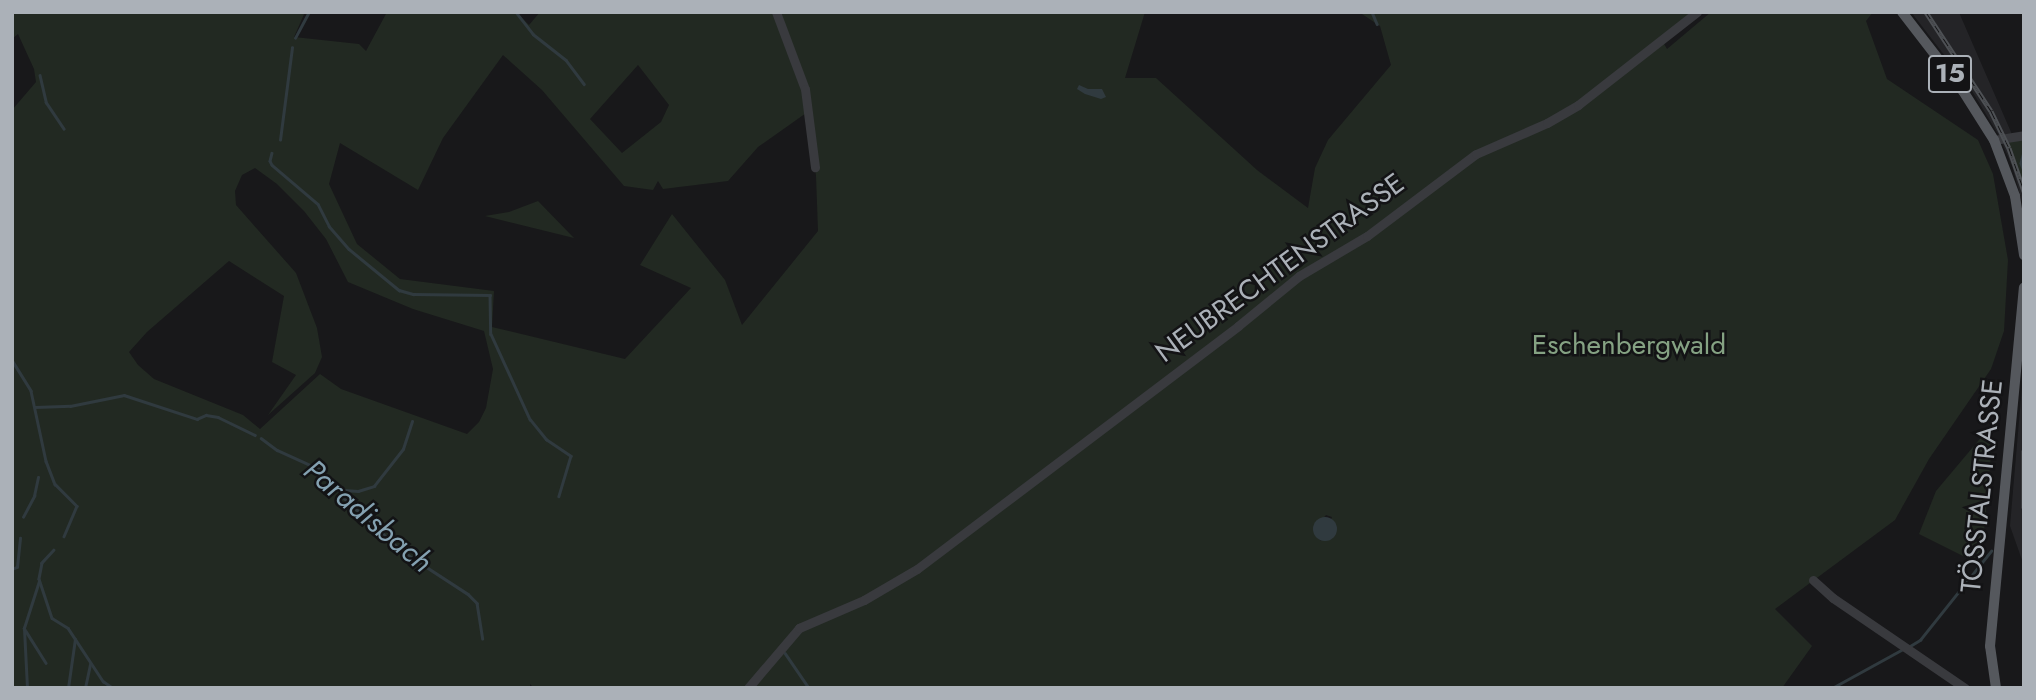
<!DOCTYPE html>
<meta charset="utf-8">
<style>
body{margin:0}
#map{position:relative;width:2036px;height:700px;overflow:hidden;background:#18181a;font-family:Jost,sans-serif}
div>[style]{position:absolute}
.built>*{inset:0;background:#242427}
.green>*{inset:0;background:#222922}
.water>*{inset:0;background:#303a3f}
.round{border-radius:50%}
.stream>*{height:2.5px;margin:-1.25px;padding:0 1.25px;transform-origin:1.25px;border-radius:1.25px;background:#303a3f}
.minor>*{height:9px;margin:-4.5px;padding:0 4.5px;transform-origin:4.5px;border-radius:4.5px;background:#393a3e}
.major>*{height:10px;margin:-5px;padding:0 5px;transform-origin:5px;border-radius:5px;background:#55585d}
.rail>*{height:5px;margin-top:-2.5px;transform-origin:0;background:repeating-linear-gradient(90deg,#131315 0 8px,#4e5155 0 16px);box-sizing:border-box;border-block:2px solid #4e5155}
span{translate:-50% -50%;white-space:nowrap;text-align:center;line-height:1.15;-webkit-text-stroke:5px #131315;paint-order:stroke}
.shield-label span{padding:2px 5px;background:#131315;border:2px solid;border-radius:5px;-webkit-text-stroke-width:0}
.shield-label{font-size:26px;color:#abb1b8;font-weight:700}
.street-label{font-size:28px;color:#abb1b8}
.park-label{font-size:28px;color:#85a283}
.water-label{font-size:30px;color:#84a1b1;font-style:italic}
.frame{position:absolute;inset:0;border:14px solid #abb1b8;pointer-events:none}
</style>
<div id="map">
<div class="built">
<i style="clip-path:polygon(1911px 12px,1959px 12px,1961px 17px,2011px 132px,2024px 175px,2024px 209px,2012px 166px,1998px 134px,1972px 91px)"></i>
<i style="clip-path:polygon(2024px 363px,2024px 576px,2022px 560px,2010px 526px)"></i>
</div>
<div class="green">
<i style="clip-path:polygon(evenodd,12px 12px,305px 12px,294px 37px,359px 44px,366px 51px,387px 12px,516px 12px,529px 25px,540px 12px,1145px 12px,1125px 78px,1156px 78px,1257px 170px,1308px 208px,1315px 168px,1328px 140px,1391px 65px,1380px 26px,1359px 12px,1697px 12px,1663px 42px,1667px 49px,1711px 12px,1873px 12px,1866px 21px,1887px 79px,1978px 140px,1993px 174px,2008px 260px,2004px 331px,1991px 369px,1929px 459px,1895px 520px,1775px 609px,1812px 646px,1782px 688px,534px 688px,530px 684px,530px 688px,12px 688px,12px 110px,36px 82px,34px 69px,18px 34px,12px 39px,12px 12px,503px 55px,542px 90px,624px 186px,653px 190px,658px 181px,663px 189px,728px 181px,758px 147px,809px 111px,816px 176px,818px 231px,742px 325px,725px 280px,672px 214px,640px 265px,691px 288px,625px 359px,492px 327px,494px 291px,400px 279px,357px 244px,329px 184px,340px 143px,418px 190px,443px 138px,503px 55px,12px 12px,638px 65px,669px 105px,661px 122px,622px 153px,590px 119px,638px 65px,12px 12px,255px 168px,277px 184px,304px 211px,326px 239px,348px 282px,413px 309px,484px 331px,493px 369px,486px 408px,479px 422px,467px 434px,341px 389px,320px 374px,260px 429px,243px 415px,154px 379px,138px 365px,129px 352px,147px 332px,229px 261px,284px 296px,272px 362px,296px 375px,268px 415px,315px 373px,322px 357px,317px 328px,296px 273px,236px 205px,235px 191px,242px 175px,255px 168px,12px 12px,1326px 515px,1332px 517px,1321px 541px,1315px 535px,1315px 528px,1326px 515px)"></i>
<i style="clip-path:polygon(2024px 135px,2024px 191px,2005px 139px)"></i>
<i style="clip-path:polygon(538px 201px,574px 238px,485px 216px,509px 212px)"></i>
<i style="clip-path:polygon(1994px 422px,1981px 565px,1919px 534px,1936px 491px)"></i>
</div>
<div class="water">
<i style="clip-path:polygon(1079px 85px,1088px 89px,1102px 89px,1106px 97px,1101px 99px,1085px 94px,1077px 89px)"></i>
<i class="round" style="left:1313px;top:517px;width:24px;height:24px"></i>
</div>
<div class="stream">
<i style="left:516px;top:12px;width:28px;rotate:52deg"></i>
<i style="left:533px;top:34px;width:42px;rotate:38.2deg"></i>
<i style="left:566px;top:60px;width:30px;rotate:53deg"></i>
<i style="left:1372px;top:12px;width:13px;rotate:67deg"></i>
<i style="left:295px;top:38px;width:30px;rotate:-62deg"></i>
<i style="left:40px;top:75px;width:28px;rotate:77deg"></i>
<i style="left:46px;top:102px;width:32px;rotate:56deg"></i>
<i style="left:280px;top:140px;width:93px;rotate:-82.6deg"></i>
<i style="left:2024px;top:152px;width:11px;rotate:105deg"></i>
<i style="left:2021px;top:163px;width:9px;rotate:69deg"></i>
<i style="left:272px;top:153px;width:8px;rotate:104deg"></i>
<i style="left:270px;top:161px;width:4px;rotate:63deg"></i>
<i style="left:272px;top:165px;width:60px;rotate:40.3deg"></i>
<i style="left:318px;top:204px;width:25px;rotate:63deg"></i>
<i style="left:329px;top:226px;width:30px;rotate:49deg"></i>
<i style="left:349px;top:249px;width:65px;rotate:39.4deg"></i>
<i style="left:399px;top:290px;width:15px;rotate:16deg"></i>
<i style="left:413px;top:294px;width:77px;rotate:0.7deg"></i>
<i style="left:490px;top:295px;width:39px;rotate:89deg"></i>
<i style="left:491px;top:334px;width:94px;rotate:65.4deg"></i>
<i style="left:530px;top:419px;width:26px;rotate:51deg"></i>
<i style="left:546px;top:439px;width:30px;rotate:34deg"></i>
<i style="left:571px;top:456px;width:42px;rotate:106.7deg"></i>
<i style="left:12px;top:360px;width:36px;rotate:58deg"></i>
<i style="left:31px;top:391px;width:72px;rotate:77.9deg"></i>
<i style="left:46px;top:461px;width:25px;rotate:69deg"></i>
<i style="left:55px;top:484px;width:31px;rotate:45deg"></i>
<i style="left:77px;top:506px;width:33px;rotate:113deg"></i>
<i style="left:35px;top:407px;width:35px;rotate:-2deg"></i>
<i style="left:70px;top:406px;width:55px;rotate:-11.5deg"></i>
<i style="left:124px;top:395px;width:77px;rotate:18.2deg"></i>
<i style="left:197px;top:419px;width:10px;rotate:-24deg"></i>
<i style="left:206px;top:415px;width:12px;rotate:9deg"></i>
<i style="left:218px;top:417px;width:41px;rotate:25.9deg"></i>
<i style="left:261px;top:438px;width:20px;rotate:37deg"></i>
<i style="left:277px;top:450px;width:46px;rotate:24.3deg"></i>
<i style="left:319px;top:469px;width:18px;rotate:38deg"></i>
<i style="left:333px;top:480px;width:20px;rotate:60deg"></i>
<i style="left:343px;top:497px;width:80px;rotate:42.5deg"></i>
<i style="left:402px;top:551px;width:79px;rotate:33.1deg"></i>
<i style="left:468px;top:594px;width:13px;rotate:45deg"></i>
<i style="left:477px;top:603px;width:36px;rotate:81deg"></i>
<i style="left:335px;top:482px;width:12px;rotate:42deg"></i>
<i style="left:344px;top:490px;width:14px;rotate:4deg"></i>
<i style="left:358px;top:491px;width:17px;rotate:-17deg"></i>
<i style="left:374px;top:486px;width:47px;rotate:-51.9deg"></i>
<i style="left:403px;top:449px;width:29px;rotate:-72deg"></i>
<i style="left:23px;top:517px;width:24px;rotate:-62deg"></i>
<i style="left:34px;top:496px;width:19px;rotate:-78deg"></i>
<i style="left:54px;top:550px;width:18px;rotate:133deg"></i>
<i style="left:42px;top:563px;width:16px;rotate:101deg"></i>
<i style="left:39px;top:579px;width:41px;rotate:71.6deg"></i>
<i style="left:52px;top:618px;width:19px;rotate:32deg"></i>
<i style="left:68px;top:628px;width:64px;rotate:56.6deg"></i>
<i style="left:103px;top:681px;width:12px;rotate:35deg"></i>
<i style="left:12px;top:569px;width:5px;rotate:-22deg"></i>
<i style="left:17px;top:567px;width:29px;rotate:-84deg"></i>
<i style="left:24px;top:628px;width:41px;rotate:57.8deg"></i>
<i style="left:1910px;top:646px;width:12px;rotate:-31deg"></i>
<i style="left:1920px;top:640px;width:114px;rotate:-51.4deg"></i>
<i style="left:785px;top:653px;width:42px;rotate:55.6deg"></i>
<i style="left:27px;top:688px;width:60px;rotate:-92.9deg"></i>
<i style="left:24px;top:628px;width:49px;rotate:-72.3deg"></i>
<i style="left:68px;top:688px;width:49px;rotate:-81.9deg"></i>
<i style="left:85px;top:688px;width:25px;rotate:-78deg"></i>
<i style="left:1832px;top:688px;width:81px;rotate:-28.8deg"></i>
</div>
<div class="minor">
<i style="left:776px;top:12px;width:82px;rotate:69.4deg"></i>
<i style="left:805px;top:89px;width:79px;rotate:82.7deg"></i>
<i style="left:1994px;top:140px;width:30px;rotate:-9deg"></i>
<i style="left:1813px;top:580px;width:27px;rotate:42deg"></i>
<i style="left:1833px;top:598px;width:160px;rotate:34.3deg"></i>
<i style="left:748px;top:688px;width:79px;rotate:-49.6deg"></i>
<i style="left:799px;top:628px;width:71px;rotate:-23.3deg"></i>
<i style="left:864px;top:600px;width:61px;rotate:-30.3deg"></i>
<i style="left:917px;top:569px;width:403px;rotate:-37.1deg"></i>
<i style="left:1238px;top:326px;width:79px;rotate:-39.3deg"></i>
<i style="left:1299px;top:276px;width:79px;rotate:-30.5deg"></i>
<i style="left:1367px;top:236px;width:136px;rotate:-37deg"></i>
<i style="left:1476px;top:154px;width:77px;rotate:-23.6deg"></i>
<i style="left:1547px;top:123px;width:36px;rotate:-30deg"></i>
<i style="left:1578px;top:105px;width:151px;rotate:-38deg"></i>
</div>
<div class="major">
<i style="left:1902px;top:12px;width:100px;rotate:52.3deg"></i>
<i style="left:1963px;top:91px;width:58px;rotate:57.7deg"></i>
<i style="left:1994px;top:140px;width:60px;rotate:69.4deg"></i>
<i style="left:2015px;top:196px;width:60px;rotate:81.3deg"></i>
<i style="left:1996px;top:688px;width:42px;rotate:-98.1deg"></i>
<i style="left:1990px;top:646px;width:360px;rotate:-84.6deg"></i>
</div>
<div class="rail">
<i style="left:1926px;top:12px;width:118px;rotate:56.7deg"></i>
<i style="left:1991px;top:111px;width:41px;rotate:64.1deg"></i>
<i style="left:2009px;top:148px;width:46px;rotate:70.8deg"></i>
<i style="left:2024px;top:450px;width:58px;rotate:90deg"></i>
</div>
<div class="shield-label">
<span style="left:1950px;top:74px">15</span>
</div>
<div class="street-label">
<span style="left:1280px;top:268px;rotate:-36deg">NEUBRECHTENSTRASSE</span>
<span style="left:1982px;top:486px;rotate:-84deg">TÖSSTALSTRASSE</span>
</div>
<div class="park-label">
<span style="left:1629px;top:345px">Eschenbergwald</span>
</div>
<div class="water-label">
<span style="left:368px;top:516px;rotate:40deg">Paradisbach</span>
</div>
<div class="frame"></div>
</div>
